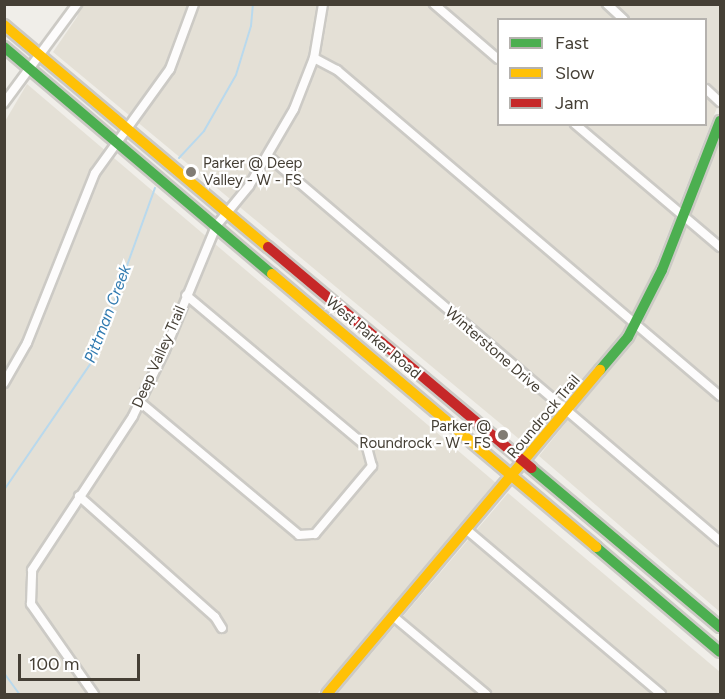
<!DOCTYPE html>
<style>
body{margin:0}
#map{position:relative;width:725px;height:699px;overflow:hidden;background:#f0eee9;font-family:Figtree,sans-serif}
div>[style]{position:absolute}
.residential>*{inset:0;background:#e4e0d6}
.stream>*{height:2px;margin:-1px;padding:0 1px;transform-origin:1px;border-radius:1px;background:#b9d9ed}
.roads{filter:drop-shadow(2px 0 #cccac5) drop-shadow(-2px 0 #cccac5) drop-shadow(0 2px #cccac5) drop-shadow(0 -2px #cccac5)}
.street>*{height:8px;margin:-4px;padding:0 4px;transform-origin:4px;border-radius:4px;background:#fdfcfc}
.fast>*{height:10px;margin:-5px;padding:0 5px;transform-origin:5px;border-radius:5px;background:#4caf50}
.slow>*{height:10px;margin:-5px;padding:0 5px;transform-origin:5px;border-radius:5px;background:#ffc107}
.jam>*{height:10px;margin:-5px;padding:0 5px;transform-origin:5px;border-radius:5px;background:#c62828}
.dots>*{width:16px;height:16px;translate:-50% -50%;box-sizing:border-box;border:3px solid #fff;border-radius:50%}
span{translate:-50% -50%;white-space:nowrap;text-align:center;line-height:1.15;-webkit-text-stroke:4.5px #fff;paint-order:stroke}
.poi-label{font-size:15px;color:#453f35}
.left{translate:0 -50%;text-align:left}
.right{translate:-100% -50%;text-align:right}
.street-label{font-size:15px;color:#453f35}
.water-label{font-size:16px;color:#307ab0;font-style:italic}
.frame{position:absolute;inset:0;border:6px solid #453f35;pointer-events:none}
.legend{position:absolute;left:497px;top:18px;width:210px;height:108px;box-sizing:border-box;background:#fff;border:2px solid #b5b2ae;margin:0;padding:8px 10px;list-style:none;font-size:18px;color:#453f35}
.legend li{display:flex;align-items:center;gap:12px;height:30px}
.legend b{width:30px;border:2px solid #b5b2ae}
.scale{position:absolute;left:18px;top:654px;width:122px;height:27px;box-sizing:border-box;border:3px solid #453f35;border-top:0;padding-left:8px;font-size:18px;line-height:21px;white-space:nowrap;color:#453f35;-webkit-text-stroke:4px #fff;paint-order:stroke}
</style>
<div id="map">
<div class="residential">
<i style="clip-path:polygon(evenodd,81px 5px,720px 5px,720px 100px,642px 300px,625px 330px,530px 448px,53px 52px,77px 17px,81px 5px,498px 20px,706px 20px,706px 124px,498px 124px,498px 20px)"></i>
<i style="clip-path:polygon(27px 84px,496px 483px,317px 694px,5px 694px,4px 123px)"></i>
<i style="clip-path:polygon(720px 133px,720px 612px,539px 456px,634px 338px,658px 293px)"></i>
<i style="clip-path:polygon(508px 493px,720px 672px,720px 694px,337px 694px)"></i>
</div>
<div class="stream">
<i style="left:179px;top:158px;width:37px;rotate:-47deg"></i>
<i style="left:204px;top:131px;width:64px;rotate:-60.3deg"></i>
<i style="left:236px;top:75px;width:51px;rotate:-73deg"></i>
<i style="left:251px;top:26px;width:22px;rotate:-85deg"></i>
<i style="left:4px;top:490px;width:158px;rotate:-55.6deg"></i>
<i style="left:93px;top:360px;width:183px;rotate:-70.2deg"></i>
<i style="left:4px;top:673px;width:26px;rotate:54deg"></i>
</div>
<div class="roads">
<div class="street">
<i style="left:434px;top:4px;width:84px;rotate:40.7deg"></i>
<i style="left:607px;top:4px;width:23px;rotate:43deg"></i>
<i style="left:314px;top:58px;width:26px;rotate:28deg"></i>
<i style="left:337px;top:70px;width:503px;rotate:40.4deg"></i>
<i style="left:706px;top:89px;width:19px;rotate:43deg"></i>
<i style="left:4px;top:103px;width:123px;rotate:-53.6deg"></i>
<i style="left:575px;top:124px;width:190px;rotate:40.3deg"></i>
<i style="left:268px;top:156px;width:594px;rotate:40.42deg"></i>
<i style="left:4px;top:383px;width:46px;rotate:-60.1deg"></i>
<i style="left:27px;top:343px;width:183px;rotate:-68.2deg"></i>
<i style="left:95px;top:173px;width:128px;rotate:-54.2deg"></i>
<i style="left:170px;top:69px;width:69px;rotate:-69.7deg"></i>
<i style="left:140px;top:402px;width:207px;rotate:39.9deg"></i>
<i style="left:299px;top:535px;width:16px;rotate:-4deg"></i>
<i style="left:315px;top:534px;width:89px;rotate:-50deg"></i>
<i style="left:372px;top:466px;width:20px;rotate:-105deg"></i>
<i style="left:367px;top:447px;width:236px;rotate:-140deg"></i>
<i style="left:79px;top:496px;width:182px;rotate:41.7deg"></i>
<i style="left:215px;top:617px;width:13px;rotate:58deg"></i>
<i style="left:467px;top:530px;width:254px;rotate:40.2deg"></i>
<i style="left:394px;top:617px;width:120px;rotate:39.9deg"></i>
<i style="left:94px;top:694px;width:110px;rotate:-125deg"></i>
<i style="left:31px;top:604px;width:34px;rotate:-88deg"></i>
<i style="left:32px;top:570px;width:184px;rotate:-56.7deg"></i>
<i style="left:133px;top:416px;width:73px;rotate:-64.1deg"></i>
<i style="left:165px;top:350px;width:134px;rotate:-67.6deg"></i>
<i style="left:216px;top:226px;width:52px;rotate:-50.5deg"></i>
<i style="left:249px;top:186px;width:89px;rotate:-59.7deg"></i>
<i style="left:294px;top:109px;width:55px;rotate:-68.6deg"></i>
<i style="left:314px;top:58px;width:55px;rotate:-80.5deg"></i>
</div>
<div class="fast">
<i style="left:4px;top:47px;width:351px;rotate:40.3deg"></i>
<i style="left:600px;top:370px;width:43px;rotate:-49.7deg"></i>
<i style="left:628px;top:337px;width:75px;rotate:-63.1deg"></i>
<i style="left:662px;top:270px;width:160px;rotate:-68.7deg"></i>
<i style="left:531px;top:468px;width:247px;rotate:40.1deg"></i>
<i style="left:596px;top:547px;width:162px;rotate:40.3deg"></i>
</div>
<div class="slow">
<i style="left:4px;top:25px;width:345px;rotate:40.1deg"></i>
<i style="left:272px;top:274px;width:424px;rotate:40.1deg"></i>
<i style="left:327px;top:694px;width:424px;rotate:-49.9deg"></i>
</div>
<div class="jam">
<i style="left:268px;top:247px;width:344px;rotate:40deg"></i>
</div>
</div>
<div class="dots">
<i style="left:191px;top:172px;background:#817c74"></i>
<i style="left:503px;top:435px;background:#817c74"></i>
</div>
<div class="poi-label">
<span class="left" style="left:203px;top:172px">Parker @ Deep<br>Valley - W - FS</span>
<span class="right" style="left:491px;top:435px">Parker @<br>Roundrock - W - FS</span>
</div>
<div class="street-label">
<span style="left:373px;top:338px;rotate:40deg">West Parker Road</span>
<span style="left:493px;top:350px;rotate:41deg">Winterstone Drive</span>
<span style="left:159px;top:357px;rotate:-66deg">Deep Valley Trail</span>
<span style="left:544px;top:417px;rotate:-50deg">Roundrock Trail</span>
</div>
<div class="water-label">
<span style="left:108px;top:314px;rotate:-69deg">Pittman Creek</span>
</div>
<div class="frame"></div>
<ul class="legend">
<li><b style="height:8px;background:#4caf50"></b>Fast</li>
<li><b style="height:8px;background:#ffc107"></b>Slow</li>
<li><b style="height:8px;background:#c62828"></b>Jam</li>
</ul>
<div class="scale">100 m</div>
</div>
